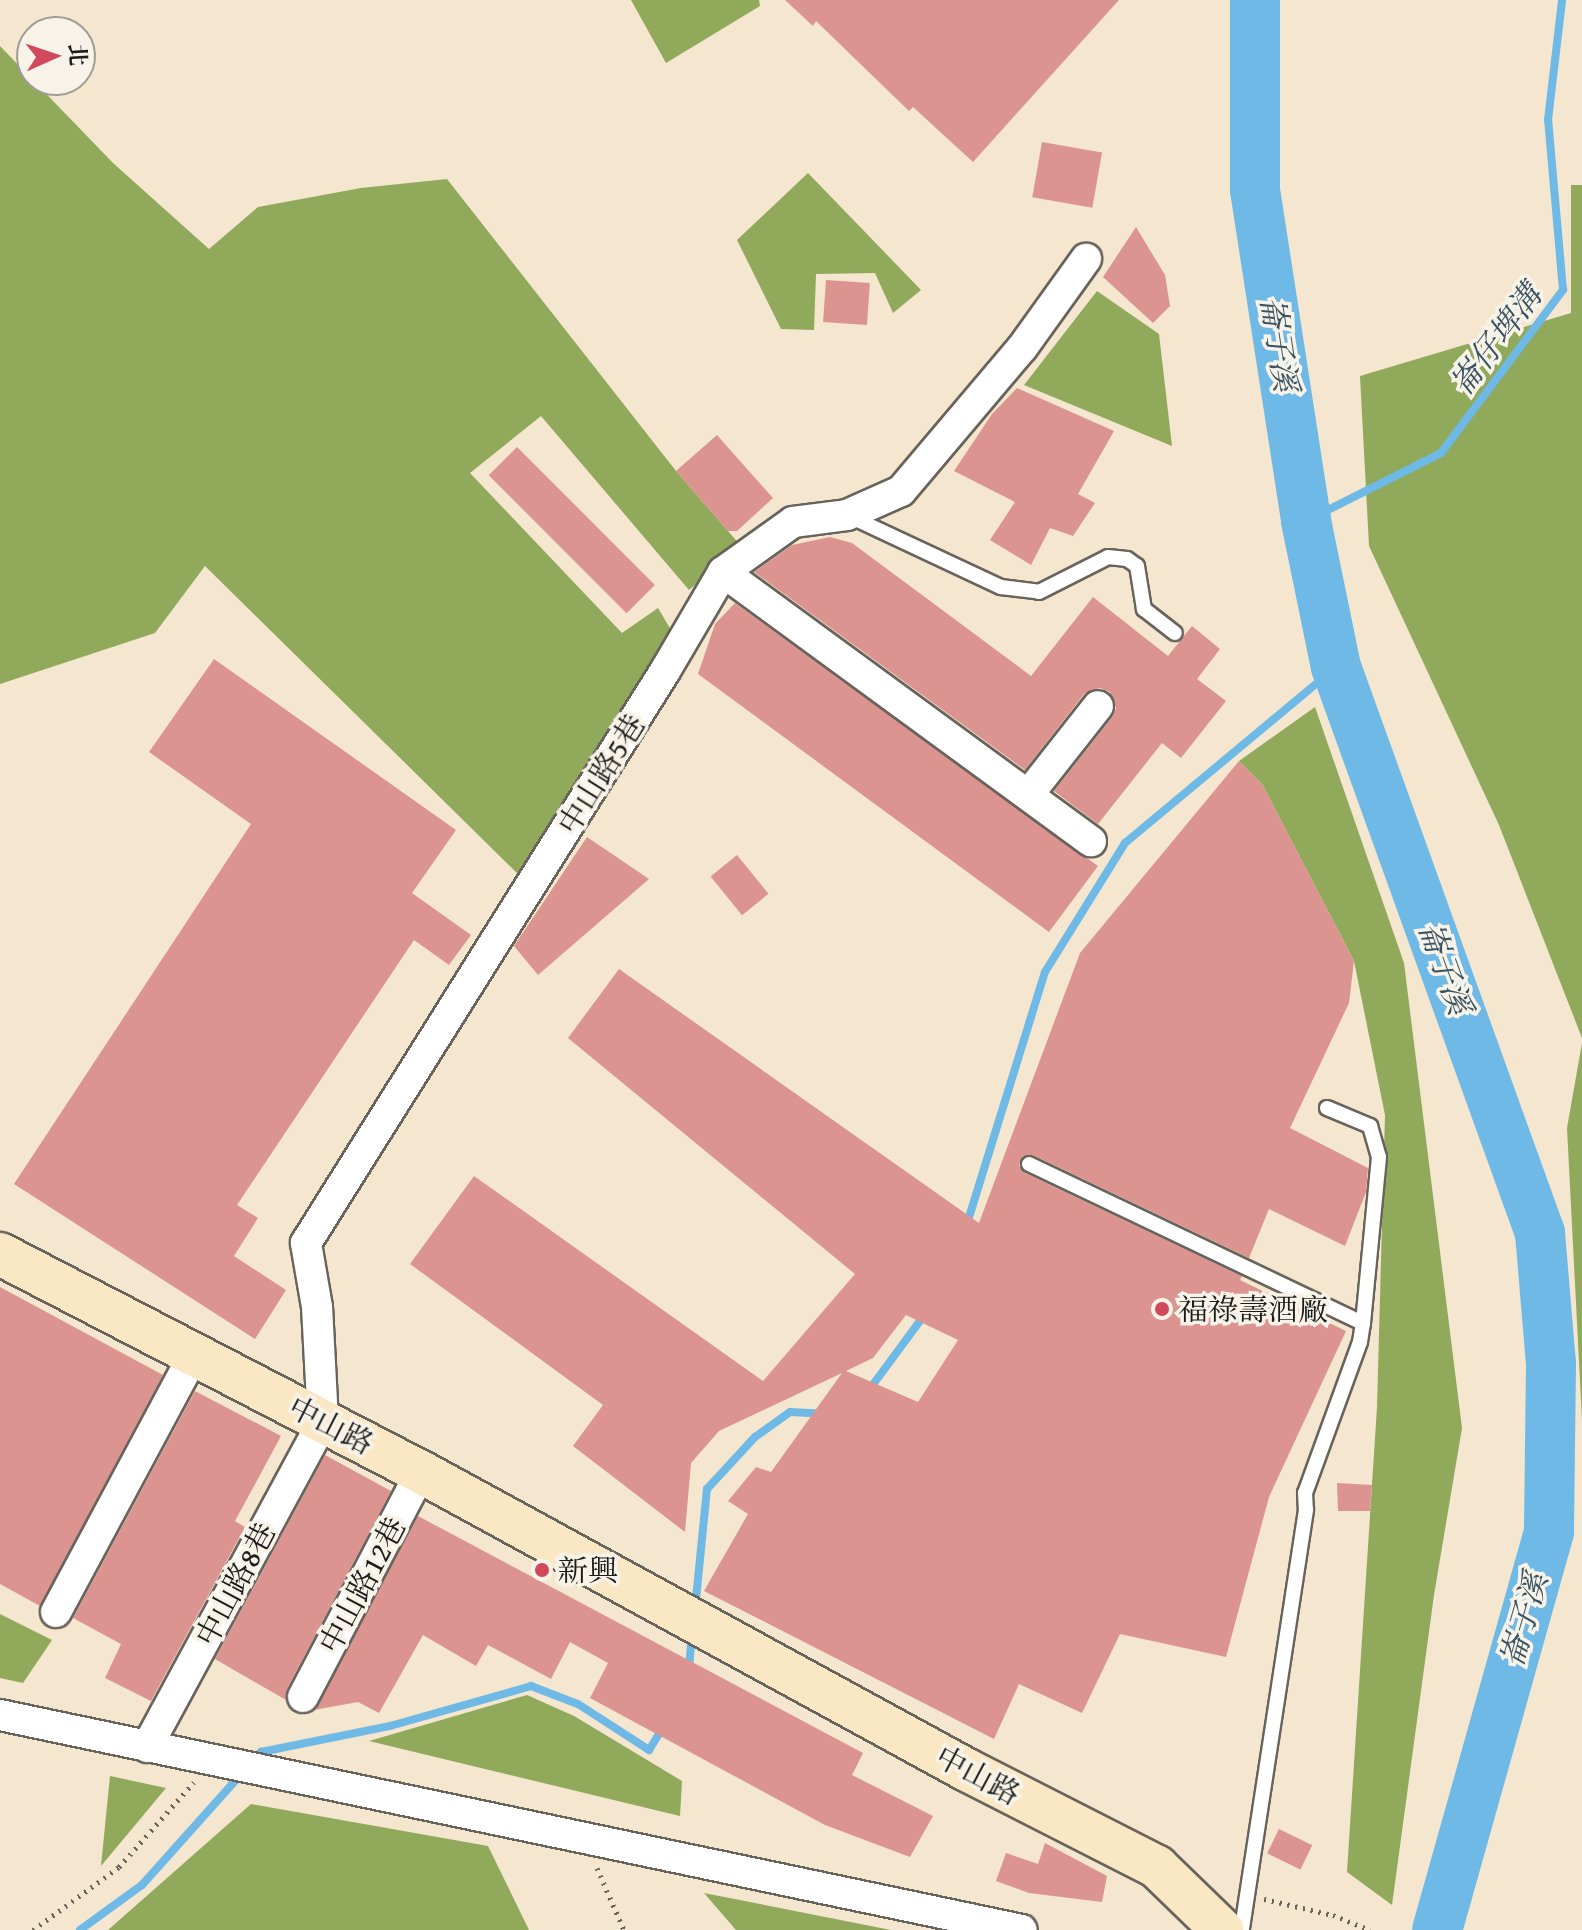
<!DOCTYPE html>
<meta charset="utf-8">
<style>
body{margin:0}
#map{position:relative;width:1582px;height:1930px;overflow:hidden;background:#f4e6cf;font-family:"Gentium Book Plus","Noto Serif TC",serif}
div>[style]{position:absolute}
.forest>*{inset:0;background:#90a95b}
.stream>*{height:8px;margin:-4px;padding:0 4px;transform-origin:4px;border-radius:4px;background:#6fb9e7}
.river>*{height:50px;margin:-25px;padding:0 25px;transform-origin:25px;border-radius:25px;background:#6fb9e7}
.building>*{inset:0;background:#dc9490;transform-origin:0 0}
.path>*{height:5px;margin-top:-2.5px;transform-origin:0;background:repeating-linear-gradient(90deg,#68635b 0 2px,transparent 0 8px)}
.roads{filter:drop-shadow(2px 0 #68635b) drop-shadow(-2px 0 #68635b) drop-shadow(0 2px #68635b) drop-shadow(0 -2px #68635b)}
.lane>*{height:14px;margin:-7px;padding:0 7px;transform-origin:7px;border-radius:7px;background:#fff}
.street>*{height:30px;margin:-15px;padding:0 15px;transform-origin:15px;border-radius:15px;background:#fff}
.secondary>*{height:42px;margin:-21px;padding:0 21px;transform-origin:21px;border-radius:21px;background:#fae7c3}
.dots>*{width:22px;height:22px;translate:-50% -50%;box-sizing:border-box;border:4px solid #f7f3e8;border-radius:50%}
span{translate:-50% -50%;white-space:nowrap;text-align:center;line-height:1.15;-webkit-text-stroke:7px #f7f3e8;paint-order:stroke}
.street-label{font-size:30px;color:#1c1c1c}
.poi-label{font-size:30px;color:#1c1c1c}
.left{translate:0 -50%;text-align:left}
.water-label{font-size:32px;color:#395363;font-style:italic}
.north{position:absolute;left:16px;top:16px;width:80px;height:80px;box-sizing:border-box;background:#f7f3e8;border:2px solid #9f9d96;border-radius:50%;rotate:87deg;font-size:22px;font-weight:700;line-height:32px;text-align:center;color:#1c1c1c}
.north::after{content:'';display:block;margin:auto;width:28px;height:36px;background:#d1495b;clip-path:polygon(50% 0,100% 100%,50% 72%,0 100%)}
</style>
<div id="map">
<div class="forest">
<i style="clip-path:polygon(631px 0,759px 0,760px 6px,666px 63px)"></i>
<i style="clip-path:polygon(0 46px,113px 163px,209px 249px,258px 207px,361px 188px,447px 179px,676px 471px,741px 546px,689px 590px,541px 416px,470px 473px,622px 633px,658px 608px,671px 630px,519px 875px,205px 566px,155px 633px,0 684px)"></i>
<i style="clip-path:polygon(808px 173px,921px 290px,893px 313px,875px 273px,816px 274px,814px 330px,781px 329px,737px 240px)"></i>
<i style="clip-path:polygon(1571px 185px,1582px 185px,1582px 1038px,1499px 825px,1369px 546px,1360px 376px,1571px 313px)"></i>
<i style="clip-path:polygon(1097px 291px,1159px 334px,1172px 446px,1024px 385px)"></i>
<i style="clip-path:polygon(1315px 707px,1404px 963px,1462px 1428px,1434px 1595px,1392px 1905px,1347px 1872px,1377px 1407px,1385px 1115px,1354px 961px,1262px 784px,1239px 761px)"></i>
<i style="clip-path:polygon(1582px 1043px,1582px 1420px,1567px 1128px)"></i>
<i style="clip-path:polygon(0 1614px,52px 1640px,23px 1683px,0 1678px)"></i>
<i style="clip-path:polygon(527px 1695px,574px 1716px,682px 1781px,680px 1816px,369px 1741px)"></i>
<i style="clip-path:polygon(110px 1776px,166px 1788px,101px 1866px)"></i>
<i style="clip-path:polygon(251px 1804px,488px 1846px,529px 1930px,108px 1930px)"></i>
<i style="clip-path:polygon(704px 1893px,891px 1930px,736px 1930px)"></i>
</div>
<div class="stream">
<i style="left:1306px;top:521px;width:151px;rotate:-26.7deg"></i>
<i style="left:1441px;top:453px;width:204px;rotate:-53.2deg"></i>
<i style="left:1563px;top:290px;width:171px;rotate:-95deg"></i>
<i style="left:1548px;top:120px;width:121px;rotate:-83.3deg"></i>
<i style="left:966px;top:1227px;width:267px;rotate:-72.8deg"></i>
<i style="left:1045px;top:972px;width:152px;rotate:-58.2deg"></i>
<i style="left:1125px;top:843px;width:275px;rotate:-39.8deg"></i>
<i style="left:869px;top:1390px;width:94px;rotate:-53.6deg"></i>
<i style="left:695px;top:1609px;width:121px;rotate:-84.3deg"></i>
<i style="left:707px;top:1489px;width:71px;rotate:-47.3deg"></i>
<i style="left:755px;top:1437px;width:43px;rotate:-35.5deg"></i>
<i style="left:790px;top:1412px;width:33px;rotate:3deg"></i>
<i style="left:689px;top:1668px;width:34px;rotate:-85deg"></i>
<i style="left:254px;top:1760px;width:11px;rotate:-49deg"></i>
<i style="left:261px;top:1752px;width:132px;rotate:-11.4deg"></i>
<i style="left:390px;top:1726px;width:147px;rotate:-15.8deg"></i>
<i style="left:531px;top:1686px;width:50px;rotate:21deg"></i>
<i style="left:578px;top:1704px;width:85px;rotate:32.9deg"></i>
<i style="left:649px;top:1750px;width:26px;rotate:-58deg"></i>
<i style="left:80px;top:1930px;width:77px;rotate:-36deg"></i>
<i style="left:142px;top:1885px;width:150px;rotate:-48.2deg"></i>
</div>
<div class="river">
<i style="left:1255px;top:0;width:190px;rotate:90deg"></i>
<i style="left:1255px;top:190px;width:335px;rotate:81.2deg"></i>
<i style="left:1306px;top:521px;width:149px;rotate:78.4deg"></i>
<i style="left:1336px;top:667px;width:602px;rotate:70.18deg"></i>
<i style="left:1540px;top:1233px;width:131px;rotate:85.2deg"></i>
<i style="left:1551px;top:1364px;width:168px;rotate:90.7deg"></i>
<i style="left:1549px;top:1532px;width:413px;rotate:105.7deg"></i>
</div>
<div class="building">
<i style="clip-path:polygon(785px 0,1119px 0,973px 162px,913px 107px,909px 111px,816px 21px,813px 26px)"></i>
<i style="left:1042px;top:142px;width:61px;height:56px;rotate:10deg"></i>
<i style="clip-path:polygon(1136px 227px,1165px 275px,1170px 306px,1153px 323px,1103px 277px)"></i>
<i style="left:826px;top:280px;width:44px;height:42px;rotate:4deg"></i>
<i style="clip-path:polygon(1017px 388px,1114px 431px,1078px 494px,1095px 503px,1073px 536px,1050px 528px,1031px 565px,990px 540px,1015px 502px,954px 471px,992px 414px)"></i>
<i style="clip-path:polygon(717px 435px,773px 498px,737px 531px,728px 531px,676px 471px)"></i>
<i style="left:517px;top:447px;width:195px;height:40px;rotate:45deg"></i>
<i style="clip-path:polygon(830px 537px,852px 543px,1031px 676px,1093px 597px,1168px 656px,1192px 626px,1220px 649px,1197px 679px,1226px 701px,1181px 758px,1162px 743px,1098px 824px,1054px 791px,1113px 716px,1116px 708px,1110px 692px,1100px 688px,1084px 694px,1025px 770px,754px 572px,792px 545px)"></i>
<i style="clip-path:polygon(735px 603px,1098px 866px,1049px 932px,698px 674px,715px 624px)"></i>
<i style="clip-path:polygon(214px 659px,456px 830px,412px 893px,471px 935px,449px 965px,414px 940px,237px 1205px,258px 1218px,234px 1256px,286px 1290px,255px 1339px,14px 1184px,251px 824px,149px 752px)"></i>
<i style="clip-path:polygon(evenodd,1239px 761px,1262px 784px,1354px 961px,1349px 1003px,1290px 1128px,1368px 1168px,1366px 1192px,1345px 1246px,1269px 1209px,1249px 1258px,1033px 1155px,1023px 1156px,1019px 1166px,1025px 1173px,1242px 1276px,1240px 1280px,1346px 1331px,1269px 1497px,1226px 1657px,1120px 1634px,1082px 1713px,1019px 1684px,994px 1739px,704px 1591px,748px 1514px,728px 1501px,756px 1467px,771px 1472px,842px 1373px,719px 1431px,691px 1463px,685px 1532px,573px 1446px,603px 1405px,410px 1264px,474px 1176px,763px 1381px,855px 1274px,568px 1038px,619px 969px,979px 1223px,1080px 953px,1239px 761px,906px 1315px,958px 1340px,918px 1402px,846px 1371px,873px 1358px,906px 1315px)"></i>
<i style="clip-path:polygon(587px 837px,649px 879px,538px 975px,514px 946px)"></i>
<i style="left:737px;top:855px;width:50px;height:34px;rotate:51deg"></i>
<i style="clip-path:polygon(0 1287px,163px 1375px,40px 1606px,0 1584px)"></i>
<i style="clip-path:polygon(195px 1391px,281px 1436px,235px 1521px,245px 1527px,151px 1701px,105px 1678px,121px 1644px,73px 1618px)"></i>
<i style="clip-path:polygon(325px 1455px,391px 1491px,287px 1689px,286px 1700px,215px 1659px)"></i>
<i style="clip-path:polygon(1337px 1483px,1372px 1485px,1370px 1511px,1338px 1511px)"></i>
<i style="clip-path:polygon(418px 1516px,863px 1753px,852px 1775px,933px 1816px,910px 1857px,825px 1825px,590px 1698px,608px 1663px,570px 1642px,551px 1679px,488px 1645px,476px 1666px,423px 1635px,379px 1713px,358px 1702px,314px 1710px)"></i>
<i style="left:1279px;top:1829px;width:37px;height:27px;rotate:26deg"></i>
<i style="clip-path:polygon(1045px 1843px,1107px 1876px,1102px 1902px,1029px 1893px,996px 1881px,1006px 1853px,1038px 1864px)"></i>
</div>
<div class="path">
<i style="left:597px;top:1868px;width:68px;rotate:66.5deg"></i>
<i style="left:1264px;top:1899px;width:71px;rotate:13.1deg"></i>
<i style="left:1333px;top:1915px;width:40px;rotate:22deg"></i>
<i style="left:33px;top:1930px;width:107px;rotate:-36.2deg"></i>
<i style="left:119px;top:1867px;width:113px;rotate:-48.6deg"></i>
</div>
<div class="roads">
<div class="lane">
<i style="left:847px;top:515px;width:170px;rotate:25.1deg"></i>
<i style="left:1001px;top:587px;width:38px;rotate:7deg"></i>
<i style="left:1039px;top:592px;width:77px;rotate:-26.9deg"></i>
<i style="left:1108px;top:557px;width:19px;rotate:6deg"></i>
<i style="left:1127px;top:559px;width:12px;rotate:35deg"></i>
<i style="left:1137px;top:566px;width:44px;rotate:80.8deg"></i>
<i style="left:1144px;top:609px;width:39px;rotate:38deg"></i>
<i style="left:1327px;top:1108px;width:47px;rotate:22.7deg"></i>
<i style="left:1370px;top:1126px;width:32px;rotate:74deg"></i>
<i style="left:1379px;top:1157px;width:167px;rotate:95.5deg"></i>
<i style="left:1029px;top:1164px;width:370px;rotate:25.5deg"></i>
<i style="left:1363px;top:1323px;width:19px;rotate:99deg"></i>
<i style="left:1360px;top:1342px;width:161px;rotate:110deg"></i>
<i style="left:1305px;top:1493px;width:17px;rotate:87deg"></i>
<i style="left:1306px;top:1510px;width:425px;rotate:98.7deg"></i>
</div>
<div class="street">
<i style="left:723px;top:572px;width:456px;rotate:36.2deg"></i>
<i style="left:1028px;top:795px;width:113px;rotate:-51.8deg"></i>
<i style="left:56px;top:1612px;width:292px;rotate:-61.8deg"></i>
<i style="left:303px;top:1697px;width:254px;rotate:-62.3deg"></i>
<i style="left:0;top:1715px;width:1044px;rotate:11.88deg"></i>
<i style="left:147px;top:1747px;width:370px;rotate:-61.6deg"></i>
<i style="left:323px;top:1421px;width:114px;rotate:-93deg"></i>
<i style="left:317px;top:1307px;width:65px;rotate:-99.8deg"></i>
<i style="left:306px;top:1243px;width:675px;rotate:-57.89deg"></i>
<i style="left:665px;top:671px;width:115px;rotate:-59.6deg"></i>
<i style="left:723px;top:572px;width:86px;rotate:-35.5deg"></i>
<i style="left:793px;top:522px;width:54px;rotate:-7.4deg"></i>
<i style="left:847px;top:515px;width:59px;rotate:-24deg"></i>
<i style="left:901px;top:491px;width:187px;rotate:-49.8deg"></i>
<i style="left:1022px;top:348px;width:110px;rotate:-54.3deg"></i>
</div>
<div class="secondary">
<i style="left:0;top:1254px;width:474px;rotate:27.4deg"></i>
<i style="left:421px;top:1472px;width:622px;rotate:28.63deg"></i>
<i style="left:967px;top:1770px;width:213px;rotate:27deg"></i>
<i style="left:1157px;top:1867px;width:91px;rotate:44.1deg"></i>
</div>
</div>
<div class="dots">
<i style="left:1162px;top:1309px;background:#d1495b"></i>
<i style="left:542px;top:1570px;background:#d1495b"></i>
</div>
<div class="street-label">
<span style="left:601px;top:774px;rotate:-58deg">中山路5巷</span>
<span style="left:331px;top:1425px;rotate:27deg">中山路</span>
<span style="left:235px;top:1584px;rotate:-62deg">中山路8巷</span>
<span style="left:362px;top:1585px;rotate:-62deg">中山路12巷</span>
<span style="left:978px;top:1775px;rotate:28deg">中山路</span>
</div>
<div class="poi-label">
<span class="left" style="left:1178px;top:1309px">福祿壽酒廠</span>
<span class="left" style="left:558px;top:1570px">新興</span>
</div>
<div class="water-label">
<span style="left:1496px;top:340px;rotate:-53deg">崙仔埤溝</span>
<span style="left:1279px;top:344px;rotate:81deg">崙子溪</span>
<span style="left:1445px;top:968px;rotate:70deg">崙子溪</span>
<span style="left:1524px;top:1620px;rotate:-74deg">崙子溪</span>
</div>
<div class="north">北</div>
</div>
